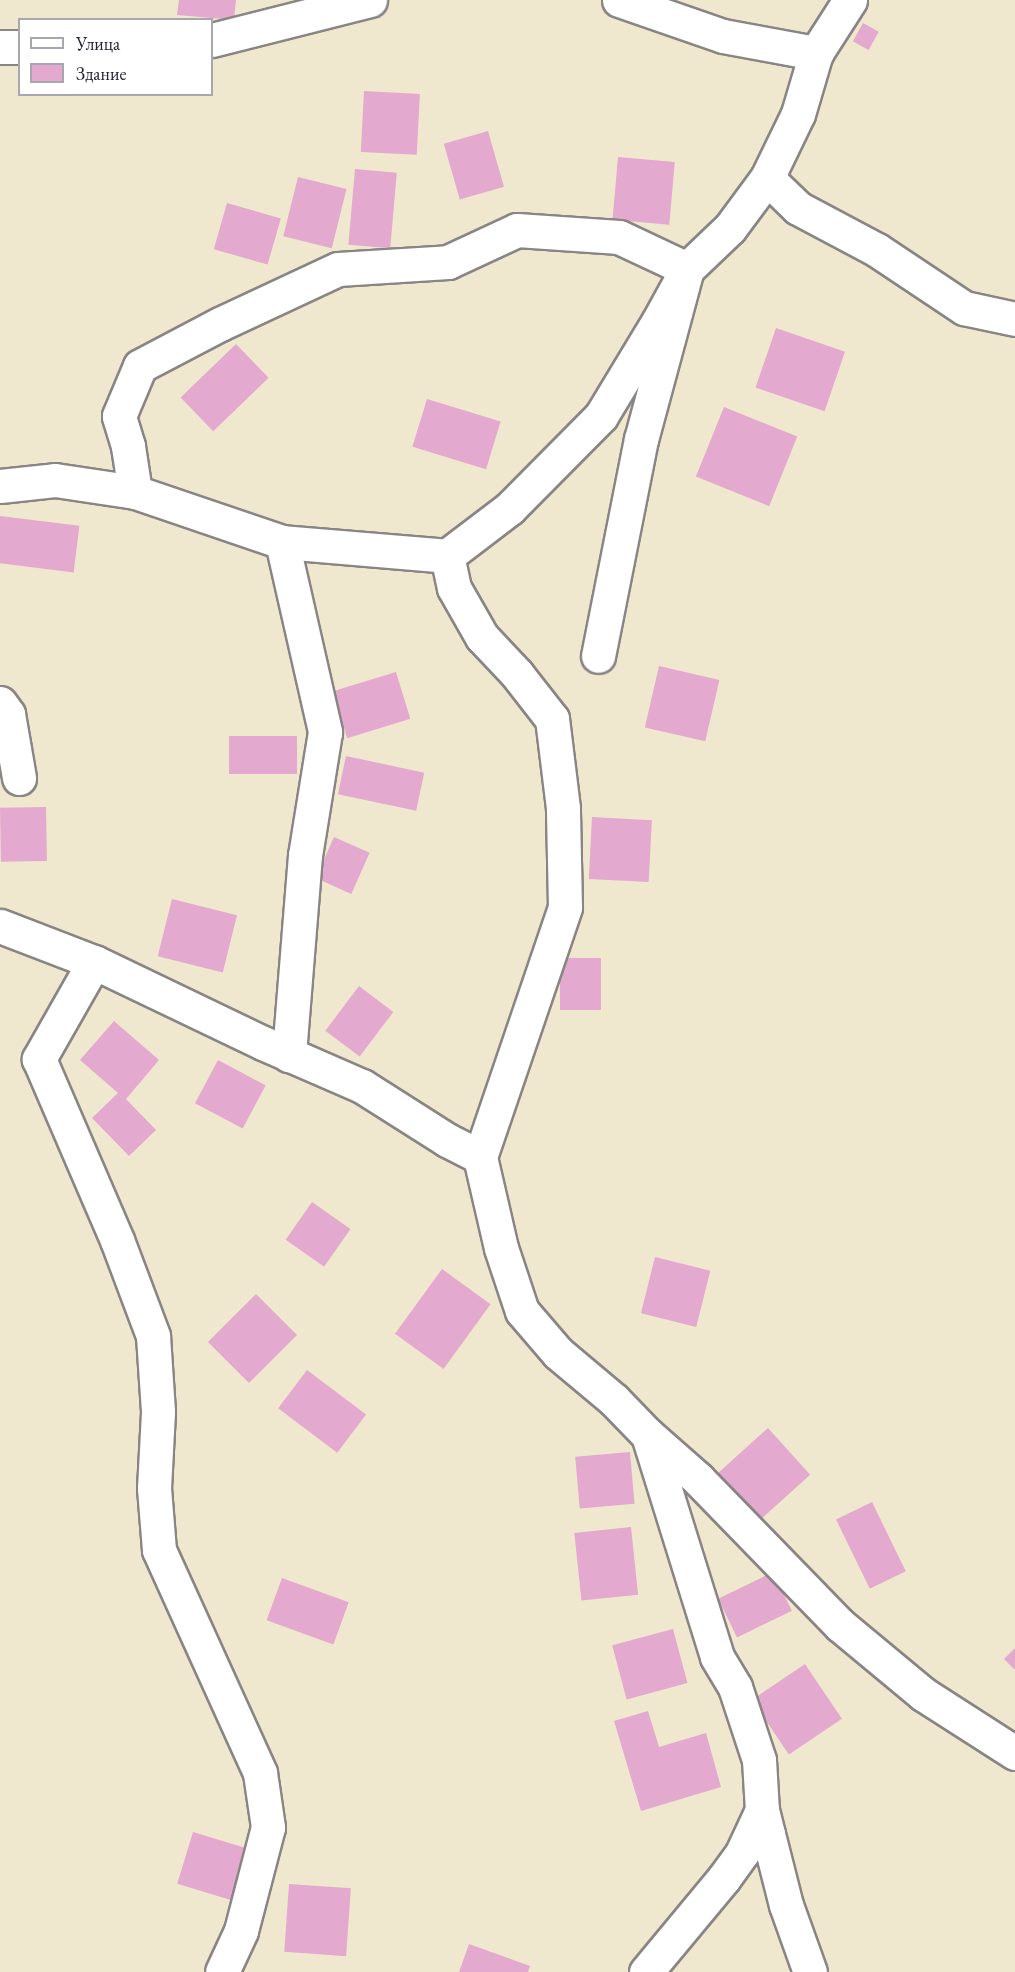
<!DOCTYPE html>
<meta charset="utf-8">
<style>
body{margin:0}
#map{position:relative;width:1015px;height:1972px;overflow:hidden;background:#f0e8ce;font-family:"EB Garamond",serif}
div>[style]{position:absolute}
.building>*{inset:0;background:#e4a9ce;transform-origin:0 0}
.roads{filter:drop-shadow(2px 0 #898584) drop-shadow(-2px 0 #898584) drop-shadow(0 2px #898584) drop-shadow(0 -2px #898584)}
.minor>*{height:33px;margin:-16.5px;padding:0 16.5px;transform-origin:16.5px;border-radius:16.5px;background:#fff}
span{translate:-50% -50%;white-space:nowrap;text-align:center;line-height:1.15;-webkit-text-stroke:5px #fff;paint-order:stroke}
.legend{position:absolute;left:18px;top:18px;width:195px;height:78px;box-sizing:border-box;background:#fff;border:2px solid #a7a7b1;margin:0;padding:8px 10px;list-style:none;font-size:18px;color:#22223b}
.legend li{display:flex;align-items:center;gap:12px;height:30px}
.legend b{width:30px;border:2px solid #a7a7b1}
</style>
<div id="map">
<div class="building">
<i style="clip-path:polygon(179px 0,236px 0,234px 20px,177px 15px)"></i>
<i style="left:863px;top:23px;width:18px;height:21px;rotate:29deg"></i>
<i style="left:364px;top:91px;width:56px;height:61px;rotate:3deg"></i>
<i style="left:488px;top:131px;width:58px;height:46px;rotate:74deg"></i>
<i style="left:618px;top:157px;width:57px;height:63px;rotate:5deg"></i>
<i style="left:355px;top:169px;width:42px;height:76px;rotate:5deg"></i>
<i style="left:298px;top:177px;width:50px;height:61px;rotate:14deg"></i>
<i style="left:227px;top:203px;width:56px;height:48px;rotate:16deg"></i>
<i style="left:776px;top:328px;width:73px;height:63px;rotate:19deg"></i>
<i style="left:236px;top:344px;width:47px;height:77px;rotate:46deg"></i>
<i style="left:427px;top:399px;width:77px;height:50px;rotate:17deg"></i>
<i style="left:724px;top:407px;width:79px;height:75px;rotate:22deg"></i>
<i style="left:0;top:516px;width:80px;height:47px;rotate:7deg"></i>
<i style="left:659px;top:666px;width:62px;height:63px;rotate:13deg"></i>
<i style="left:396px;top:672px;width:49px;height:66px;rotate:73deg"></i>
<i style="left:229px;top:736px;width:68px;height:38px"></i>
<i style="left:346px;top:756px;width:80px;height:39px;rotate:12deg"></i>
<i style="left:46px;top:807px;width:54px;height:46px;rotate:89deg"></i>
<i style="left:592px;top:817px;width:60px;height:62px;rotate:3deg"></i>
<i style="left:334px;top:837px;width:39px;height:45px;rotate:24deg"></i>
<i style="left:172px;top:899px;width:67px;height:59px;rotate:14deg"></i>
<i style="left:560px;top:958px;width:41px;height:52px"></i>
<i style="left:359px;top:986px;width:43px;height:56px;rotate:37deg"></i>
<i style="clip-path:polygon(114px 1021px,159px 1060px,126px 1099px,156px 1130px,129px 1156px,92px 1118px,118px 1093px,80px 1060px)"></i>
<i style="left:218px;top:1060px;width:54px;height:49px;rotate:28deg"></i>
<i style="left:312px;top:1202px;width:47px;height:46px;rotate:35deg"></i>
<i style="left:655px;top:1257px;width:57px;height:58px;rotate:14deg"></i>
<i style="left:442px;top:1269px;width:60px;height:80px;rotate:36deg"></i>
<i style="left:256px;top:1294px;width:58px;height:68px;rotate:45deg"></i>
<i style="left:307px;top:1370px;width:74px;height:48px;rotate:37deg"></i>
<i style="left:768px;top:1428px;width:63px;height:72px;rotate:48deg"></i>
<i style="left:630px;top:1452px;width:52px;height:55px;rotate:85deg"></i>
<i style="left:872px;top:1502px;width:77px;height:40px;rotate:64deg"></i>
<i style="left:631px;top:1527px;width:68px;height:57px;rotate:84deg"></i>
<i style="left:773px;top:1572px;width:43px;height:61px;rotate:64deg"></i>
<i style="left:282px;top:1578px;width:71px;height:45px;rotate:20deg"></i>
<i style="left:673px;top:1629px;width:56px;height:63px;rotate:75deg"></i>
<i style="clip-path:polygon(1015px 1648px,1015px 1670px,1004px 1659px)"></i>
<i style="left:805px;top:1664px;width:66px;height:64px;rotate:56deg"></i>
<i style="clip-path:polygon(648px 1711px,659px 1747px,706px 1733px,721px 1787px,641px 1811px,614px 1721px)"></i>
<i style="left:193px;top:1832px;width:56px;height:54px;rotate:17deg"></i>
<i style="left:289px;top:1884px;width:62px;height:68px;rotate:4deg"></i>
<i style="clip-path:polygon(469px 1944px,530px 1966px,528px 1972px,459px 1972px)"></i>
</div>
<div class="roads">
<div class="minor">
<i style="left:619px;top:0;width:110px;rotate:19.1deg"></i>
<i style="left:723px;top:36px;width:95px;rotate:10.4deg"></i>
<i style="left:212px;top:40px;width:163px;rotate:-14.2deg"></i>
<i style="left:0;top:47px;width:20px"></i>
<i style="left:767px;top:178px;width:43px;rotate:44.1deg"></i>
<i style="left:798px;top:208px;width:89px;rotate:28deg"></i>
<i style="left:877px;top:250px;width:105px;rotate:33.7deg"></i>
<i style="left:964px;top:308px;width:52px;rotate:12.2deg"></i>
<i style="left:0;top:486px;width:55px;rotate:-6.2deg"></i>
<i style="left:55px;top:480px;width:81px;rotate:8.5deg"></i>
<i style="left:135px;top:492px;width:155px;rotate:18.8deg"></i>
<i style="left:282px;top:542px;width:166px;rotate:4.8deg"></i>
<i style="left:135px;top:492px;width:47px;rotate:-98.7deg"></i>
<i style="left:128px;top:446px;width:31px;rotate:-107deg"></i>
<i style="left:119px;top:416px;width:54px;rotate:-67.2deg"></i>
<i style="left:140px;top:366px;width:90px;rotate:-27.7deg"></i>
<i style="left:220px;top:324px;width:130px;rotate:-25deg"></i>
<i style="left:338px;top:269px;width:110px;rotate:-3.6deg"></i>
<i style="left:448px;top:262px;width:76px;rotate:-24.9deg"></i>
<i style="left:517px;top:230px;width:102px;rotate:3.9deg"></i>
<i style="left:619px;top:237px;width:75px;rotate:25.2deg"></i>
<i style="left:687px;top:269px;width:176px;rotate:105.1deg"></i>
<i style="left:641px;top:439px;width:221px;rotate:101.2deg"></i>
<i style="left:282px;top:542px;width:195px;rotate:77.2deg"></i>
<i style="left:325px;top:732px;width:125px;rotate:99.2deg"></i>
<i style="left:305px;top:855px;width:201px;rotate:94.6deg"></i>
<i style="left:0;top:703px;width:14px;rotate:54deg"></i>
<i style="left:8px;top:714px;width:65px;rotate:80.2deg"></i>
<i style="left:0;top:926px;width:101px;rotate:21deg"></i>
<i style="left:94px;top:962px;width:187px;rotate:25.6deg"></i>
<i style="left:263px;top:1043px;width:108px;rotate:23.5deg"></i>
<i style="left:362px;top:1086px;width:101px;rotate:32.4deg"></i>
<i style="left:447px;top:1140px;width:37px;rotate:27deg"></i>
<i style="left:480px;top:1157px;width:93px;rotate:77deg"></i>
<i style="left:501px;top:1248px;width:66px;rotate:71.6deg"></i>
<i style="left:522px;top:1311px;width:55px;rotate:49.4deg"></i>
<i style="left:558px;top:1353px;width:73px;rotate:40deg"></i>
<i style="left:614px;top:1400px;width:49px;rotate:45.8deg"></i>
<i style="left:648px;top:1435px;width:67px;rotate:41.3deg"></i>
<i style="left:698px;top:1479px;width:204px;rotate:45.8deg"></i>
<i style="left:840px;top:1625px;width:108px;rotate:39.7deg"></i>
<i style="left:923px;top:1694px;width:109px;rotate:32.7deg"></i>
<i style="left:94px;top:962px;width:112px;rotate:119.6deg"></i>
<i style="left:39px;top:1059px;width:197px;rotate:66.7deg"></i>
<i style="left:117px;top:1240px;width:103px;rotate:69.4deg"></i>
<i style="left:153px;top:1336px;width:76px;rotate:86.2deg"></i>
<i style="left:158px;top:1412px;width:76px;rotate:93deg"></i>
<i style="left:154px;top:1488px;width:62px;rotate:85.4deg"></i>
<i style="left:159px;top:1550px;width:245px;rotate:65.6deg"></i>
<i style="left:260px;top:1773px;width:55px;rotate:81.6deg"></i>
<i style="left:268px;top:1827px;width:107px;rotate:104.6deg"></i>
<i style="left:241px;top:1931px;width:45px;rotate:114.9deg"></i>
<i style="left:480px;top:1157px;width:264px;rotate:-71.2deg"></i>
<i style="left:565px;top:907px;width:99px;rotate:-91.2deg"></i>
<i style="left:563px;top:808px;width:90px;rotate:-97deg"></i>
<i style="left:552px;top:719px;width:57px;rotate:-127.9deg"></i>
<i style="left:517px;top:674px;width:51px;rotate:-133.4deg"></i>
<i style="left:482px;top:637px;width:56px;rotate:-119.7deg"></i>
<i style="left:454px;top:588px;width:33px;rotate:-102deg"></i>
<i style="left:447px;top:556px;width:79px;rotate:-37.3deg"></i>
<i style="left:510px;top:508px;width:129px;rotate:-45.3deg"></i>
<i style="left:601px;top:416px;width:110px;rotate:-58.8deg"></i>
<i style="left:658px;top:322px;width:60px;rotate:-61.3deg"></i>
<i style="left:687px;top:269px;width:59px;rotate:-43.6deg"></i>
<i style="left:730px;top:228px;width:62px;rotate:-53.5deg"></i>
<i style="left:767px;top:178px;width:71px;rotate:-64.2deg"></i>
<i style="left:798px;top:114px;width:64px;rotate:-73.6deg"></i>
<i style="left:816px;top:53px;width:63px;rotate:-57.3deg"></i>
<i style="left:648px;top:1435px;width:232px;rotate:72.7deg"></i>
<i style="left:717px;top:1657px;width:35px;rotate:59deg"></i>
<i style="left:735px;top:1687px;width:77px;rotate:71.8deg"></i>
<i style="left:759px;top:1760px;width:50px;rotate:86.6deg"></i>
<i style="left:762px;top:1810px;width:25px;rotate:76deg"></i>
<i style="left:768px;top:1834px;width:73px;rotate:75.8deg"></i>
<i style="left:786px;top:1905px;width:71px;rotate:70.3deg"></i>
<i style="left:646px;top:1972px;width:122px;rotate:-50.3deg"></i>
<i style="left:724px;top:1878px;width:31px;rotate:-54deg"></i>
<i style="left:742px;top:1853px;width:47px;rotate:-65.1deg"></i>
</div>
</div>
<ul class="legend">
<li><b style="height:8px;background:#fff"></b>Улица</li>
<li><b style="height:16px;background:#e4a9ce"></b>Здание</li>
</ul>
</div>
